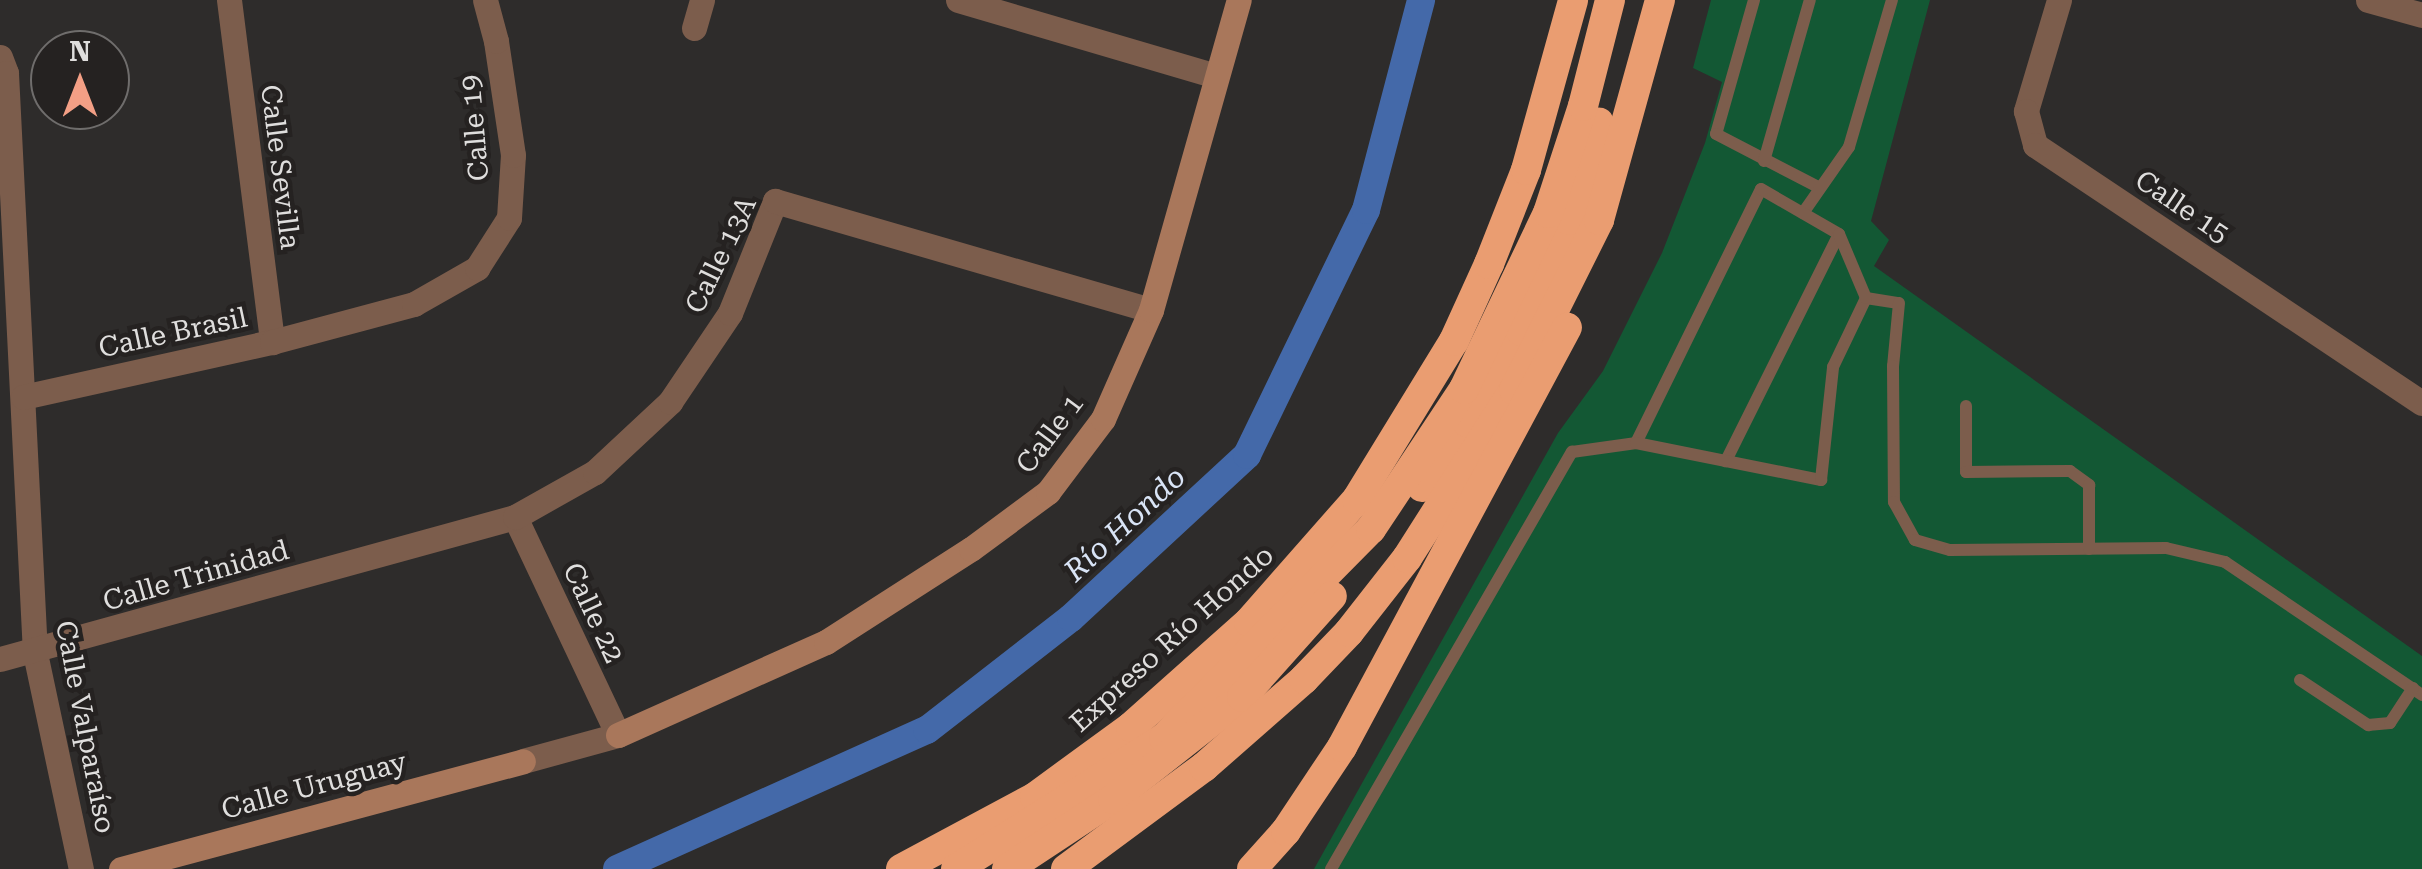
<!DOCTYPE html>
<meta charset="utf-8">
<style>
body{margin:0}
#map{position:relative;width:2422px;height:869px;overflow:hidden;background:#2e2c2b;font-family:"Roboto Serif",serif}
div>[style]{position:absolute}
.green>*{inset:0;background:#135834}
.canal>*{height:28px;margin:-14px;padding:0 14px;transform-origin:14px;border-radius:14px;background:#4469a9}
.lane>*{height:12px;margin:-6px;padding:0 6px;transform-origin:6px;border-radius:6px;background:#7c5d4c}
.street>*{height:25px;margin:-12.5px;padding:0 12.5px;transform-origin:12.5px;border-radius:12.5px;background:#7c5d4c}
.secondary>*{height:25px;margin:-12.5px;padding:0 12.5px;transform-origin:12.5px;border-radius:12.5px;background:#a9775b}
.highway>*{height:30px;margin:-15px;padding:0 15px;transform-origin:15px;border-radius:15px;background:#ea9d71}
span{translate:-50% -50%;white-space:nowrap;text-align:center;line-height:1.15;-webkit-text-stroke:9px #252221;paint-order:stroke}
.street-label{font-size:28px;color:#dfdedd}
.water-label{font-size:30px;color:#d9e4f6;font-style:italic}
.north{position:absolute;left:30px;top:30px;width:100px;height:100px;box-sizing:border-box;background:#252221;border:2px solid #6f6d6c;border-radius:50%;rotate:0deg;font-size:28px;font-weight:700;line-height:40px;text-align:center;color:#dfdedd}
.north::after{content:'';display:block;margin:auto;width:35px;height:45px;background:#f39f85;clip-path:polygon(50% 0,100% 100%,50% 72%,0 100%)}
</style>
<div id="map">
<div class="green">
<i style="clip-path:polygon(1711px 0,1930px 0,1871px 221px,1889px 240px,1874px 266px,2422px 656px,2422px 869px,1314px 869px,1558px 433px,1603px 371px,1662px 253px,1705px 143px,1722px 82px,1693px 68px)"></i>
</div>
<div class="canal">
<i style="left:617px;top:869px;width:340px;rotate:-24.2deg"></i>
<i style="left:927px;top:730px;width:182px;rotate:-37.9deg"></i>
<i style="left:1071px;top:618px;width:240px;rotate:-42.8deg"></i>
<i style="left:1247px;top:455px;width:272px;rotate:-64.1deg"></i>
<i style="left:1366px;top:210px;width:217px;rotate:-75.3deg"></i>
</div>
<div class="lane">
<i style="left:1754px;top:0;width:139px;rotate:105.8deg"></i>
<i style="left:1716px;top:134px;width:117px;rotate:27.4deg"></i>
<i style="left:1764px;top:161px;width:167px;rotate:-74.1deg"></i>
<i style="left:1803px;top:213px;width:80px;rotate:-55.1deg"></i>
<i style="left:1849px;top:147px;width:153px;rotate:-73.7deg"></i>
<i style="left:1866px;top:298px;width:33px;rotate:9deg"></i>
<i style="left:1899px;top:303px;width:63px;rotate:95.4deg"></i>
<i style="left:1893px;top:366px;width:136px;rotate:89.6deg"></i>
<i style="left:1894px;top:502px;width:43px;rotate:61.1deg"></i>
<i style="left:1915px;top:540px;width:36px;rotate:16deg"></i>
<i style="left:1950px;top:550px;width:216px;rotate:-0.5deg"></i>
<i style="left:2166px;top:548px;width:61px;rotate:13.3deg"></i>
<i style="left:2225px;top:562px;width:238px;rotate:34deg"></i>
<i style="left:1966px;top:406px;width:66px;rotate:90deg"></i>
<i style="left:1966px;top:472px;width:104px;rotate:-0.6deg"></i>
<i style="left:2070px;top:471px;width:24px;rotate:36deg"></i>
<i style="left:2089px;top:485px;width:64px;rotate:90deg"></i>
<i style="left:1636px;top:443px;width:283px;rotate:-63.8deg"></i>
<i style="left:1761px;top:189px;width:90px;rotate:30deg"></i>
<i style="left:1839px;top:234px;width:254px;rotate:116.5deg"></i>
<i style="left:2300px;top:680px;width:82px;rotate:33.5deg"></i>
<i style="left:2368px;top:725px;width:22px;rotate:-5deg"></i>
<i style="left:2390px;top:723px;width:42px;rotate:-56.7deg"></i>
<i style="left:1331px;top:869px;width:482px;rotate:-60deg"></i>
<i style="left:1572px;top:452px;width:65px;rotate:-8deg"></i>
<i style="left:1636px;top:443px;width:189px;rotate:11.3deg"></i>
<i style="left:1821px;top:480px;width:114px;rotate:-83.9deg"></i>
<i style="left:1833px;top:367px;width:76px;rotate:-64.4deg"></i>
<i style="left:1866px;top:298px;width:69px;rotate:-112.9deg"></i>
</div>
<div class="street">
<i style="left:229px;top:0;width:345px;rotate:82.8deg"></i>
<i style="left:958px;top:0;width:269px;rotate:16.4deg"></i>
<i style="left:2059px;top:0;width:116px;rotate:106.6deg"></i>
<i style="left:2026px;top:111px;width:35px;rotate:75deg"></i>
<i style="left:2035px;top:145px;width:465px;rotate:33.7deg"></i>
<i style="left:2368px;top:0;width:56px;rotate:15.5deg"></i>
<i style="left:694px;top:28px;width:29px;rotate:-74deg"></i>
<i style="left:0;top:57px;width:17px;rotate:69deg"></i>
<i style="left:6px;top:73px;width:581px;rotate:87.14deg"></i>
<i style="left:35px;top:653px;width:221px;rotate:78deg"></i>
<i style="left:23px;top:397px;width:255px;rotate:-12.5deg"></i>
<i style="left:272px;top:342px;width:147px;rotate:-15deg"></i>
<i style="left:414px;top:304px;width:73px;rotate:-29.7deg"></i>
<i style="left:477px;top:268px;width:59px;rotate:-57.4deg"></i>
<i style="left:509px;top:218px;width:63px;rotate:-86.4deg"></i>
<i style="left:513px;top:155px;width:115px;rotate:-98.5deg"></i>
<i style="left:496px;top:41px;width:42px;rotate:-105deg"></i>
<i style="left:515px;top:517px;width:241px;rotate:64.7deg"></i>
<i style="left:618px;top:735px;width:98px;rotate:164.7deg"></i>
<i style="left:0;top:659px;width:534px;rotate:-15.42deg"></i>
<i style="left:515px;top:517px;width:92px;rotate:-29.4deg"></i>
<i style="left:595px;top:472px;width:103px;rotate:-43deg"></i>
<i style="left:670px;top:402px;width:107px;rotate:-56deg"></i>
<i style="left:730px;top:313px;width:121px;rotate:-68.1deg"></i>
<i style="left:775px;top:201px;width:391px;rotate:16.2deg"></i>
</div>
<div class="secondary">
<i style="left:618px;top:735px;width:228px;rotate:-24.1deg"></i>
<i style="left:826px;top:642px;width:172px;rotate:-32.7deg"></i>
<i style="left:971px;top:549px;width:96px;rotate:-36.5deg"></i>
<i style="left:1048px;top:492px;width:91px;rotate:-53deg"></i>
<i style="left:1103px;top:419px;width:119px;rotate:-66.2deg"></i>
<i style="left:1151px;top:310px;width:322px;rotate:-74.2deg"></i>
<i style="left:121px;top:869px;width:416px;rotate:-15deg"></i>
</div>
<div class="highway">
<i style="left:1422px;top:487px;width:79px;rotate:-54.3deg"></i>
<i style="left:1468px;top:423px;width:106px;rotate:-60.1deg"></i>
<i style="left:1521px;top:331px;width:121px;rotate:-66.6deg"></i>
<i style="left:1569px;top:220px;width:102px;rotate:-73deg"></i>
<i style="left:901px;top:869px;width:152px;rotate:-28.2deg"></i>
<i style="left:1035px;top:797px;width:119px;rotate:-36.1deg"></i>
<i style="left:1131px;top:727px;width:158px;rotate:-41.7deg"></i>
<i style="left:1249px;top:622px;width:164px;rotate:-48.7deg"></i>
<i style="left:1357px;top:499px;width:185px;rotate:-58.5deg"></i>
<i style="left:1454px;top:341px;width:85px;rotate:-65.6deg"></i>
<i style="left:1489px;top:264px;width:101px;rotate:-68.5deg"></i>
<i style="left:1526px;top:170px;width:176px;rotate:-74.5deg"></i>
<i style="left:956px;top:869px;width:246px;rotate:-32.2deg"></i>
<i style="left:1164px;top:738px;width:294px;rotate:-45.3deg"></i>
<i style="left:1371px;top:529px;width:168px;rotate:-56.4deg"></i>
<i style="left:1464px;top:389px;width:195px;rotate:-64.5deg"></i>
<i style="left:1548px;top:213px;width:113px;rotate:-71.9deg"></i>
<i style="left:1583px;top:106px;width:109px;rotate:-75.7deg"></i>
<i style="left:1007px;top:869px;width:127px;rotate:-33.4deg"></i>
<i style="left:1113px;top:799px;width:164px;rotate:-38.3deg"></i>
<i style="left:1242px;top:697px;width:135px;rotate:-48.3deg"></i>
<i style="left:1066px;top:869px;width:172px;rotate:-36.5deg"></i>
<i style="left:1204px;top:767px;width:133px;rotate:-41.3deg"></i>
<i style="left:1304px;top:679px;width:65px;rotate:-46.2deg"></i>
<i style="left:1349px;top:632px;width:94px;rotate:-51.9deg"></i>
<i style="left:1407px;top:558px;width:199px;rotate:-57.5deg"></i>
<i style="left:1514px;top:390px;width:190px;rotate:-63.4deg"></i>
<i style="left:1599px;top:220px;width:228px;rotate:-74.5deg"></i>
<i style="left:1252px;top:869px;width:51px;rotate:-48.2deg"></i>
<i style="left:1286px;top:831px;width:101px;rotate:-56.3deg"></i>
<i style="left:1342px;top:747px;width:476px;rotate:-61.8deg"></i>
</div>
<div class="street-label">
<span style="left:475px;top:128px;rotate:-95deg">Calle 19</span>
<span style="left:280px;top:167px;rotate:83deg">Calle Sevilla</span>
<span style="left:2182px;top:207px;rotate:34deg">Calle 15</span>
<span style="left:721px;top:255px;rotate:-64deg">Calle 13A</span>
<span style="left:173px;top:333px;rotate:-12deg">Calle Brasil</span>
<span style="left:1050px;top:434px;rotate:-53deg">Calle 1</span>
<span style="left:196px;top:576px;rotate:-16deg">Calle Trinidad</span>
<span style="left:593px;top:613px;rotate:65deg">Calle 22</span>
<span style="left:1172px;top:639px;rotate:-42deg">Expreso Río Hondo</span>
<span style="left:85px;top:727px;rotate:79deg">Calle Valparaíso</span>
<span style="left:314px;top:786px;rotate:-15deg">Calle Uruguay</span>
</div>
<div class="water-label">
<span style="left:1125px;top:524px;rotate:-43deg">Río Hondo</span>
</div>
<div class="north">N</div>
</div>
